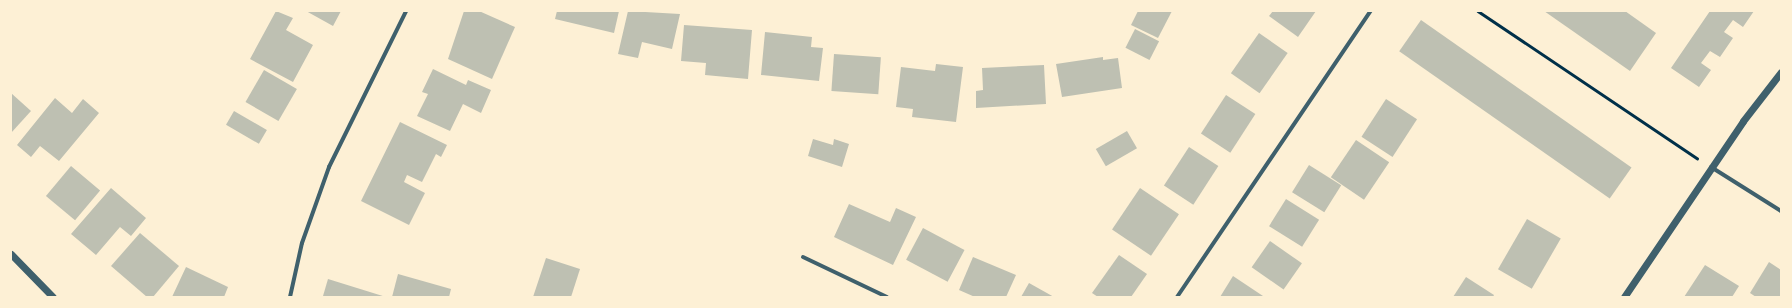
<!DOCTYPE html>
<style>
body{margin:0}
#map{position:relative;width:1792px;height:308px;overflow:hidden;background:#fdf0d5;font-family:Manrope,sans-serif}
div>[style]{position:absolute}
.building>*{inset:0;background:#bec0b2;transform-origin:0 0}
.path>*{height:2.5px;margin:-1.25px;padding:0 1.25px;transform-origin:1.25px;border-radius:1.25px;background:#003049}
.minor>*{height:4px;margin:-2px;padding:0 2px;transform-origin:2px;border-radius:2px;background:#3f606c}
.tertiary>*{height:7px;margin:-3.5px;padding:0 3.5px;transform-origin:3.5px;border-radius:3.5px;background:#3f606c}
span{translate:-50% -50%;white-space:nowrap;text-align:center;line-height:1.15;-webkit-text-stroke:3px #fdf0d5;paint-order:stroke}
.frame{position:absolute;inset:0;border:12px solid #fdf0d5;pointer-events:none}
</style>
<div id="map">
<div class="building">
<i style="clip-path:polygon(276px 11px,293px 18px,286px 30px,313px 45px,293px 82px,250px 59px)"></i>
<i style="clip-path:polygon(306px 11px,341px 11px,333px 26px)"></i>
<i style="clip-path:polygon(464px 11px,479px 11px,515px 27px,492px 79px,448px 59px)"></i>
<i style="clip-path:polygon(557px 11px,619px 11px,614px 33px,555px 19px)"></i>
<i style="clip-path:polygon(628px 11px,680px 14px,672px 49px,642px 42px,638px 58px,618px 54px)"></i>
<i style="clip-path:polygon(1138px 11px,1172px 11px,1158px 38px,1131px 25px)"></i>
<i style="clip-path:polygon(1273px 11px,1316px 11px,1298px 37px,1269px 16px)"></i>
<i style="clip-path:polygon(1544px 11px,1625px 11px,1656px 33px,1630px 71px)"></i>
<i style="clip-path:polygon(1710px 11px,1754px 11px,1743px 27px,1733px 20px,1724px 32px,1733px 38px,1720px 57px,1710px 51px,1701px 63px,1711px 70px,1699px 87px,1671px 68px)"></i>
<i style="left:1421px;top:20px;width:257px;height:38px;rotate:35deg"></i>
<i style="clip-path:polygon(684px 25px,752px 30px,748px 79px,705px 75px,706px 63px,681px 61px)"></i>
<i style="left:1135px;top:29px;width:27px;height:21px;rotate:27deg"></i>
<i style="clip-path:polygon(765px 32px,812px 37px,811px 47px,823px 48px,819px 81px,761px 75px)"></i>
<i style="left:1259px;top:33px;width:35px;height:49px;rotate:35deg"></i>
<i style="left:834px;top:54px;width:47px;height:37px;rotate:4deg"></i>
<i style="clip-path:polygon(1103px 57px,1103px 60px,1118px 58px,1122px 88px,1062px 97px,1056px 64px)"></i>
<i style="clip-path:polygon(936px 64px,963px 67px,956px 122px,912px 117px,913px 109px,896px 107px,901px 67px,935px 71px)"></i>
<i style="clip-path:polygon(1044px 65px,1046px 104px,976px 108px,976px 91px,983px 90px,982px 68px)"></i>
<i style="clip-path:polygon(433px 69px,466px 85px,468px 80px,491px 90px,481px 113px,463px 104px,450px 131px,417px 116px,428px 94px,422px 92px)"></i>
<i style="left:264px;top:70px;width:38px;height:37px;rotate:30deg"></i>
<i style="clip-path:polygon(11px 93px,31px 111px,11px 133px)"></i>
<i style="left:1226px;top:95px;width:35px;height:46px;rotate:33deg"></i>
<i style="clip-path:polygon(55px 98px,72px 113px,83px 99px,99px 113px,59px 161px,40px 146px,31px 157px,17px 145px)"></i>
<i style="left:1386px;top:99px;width:37px;height:45px;rotate:33deg"></i>
<i style="left:234px;top:111px;width:38px;height:16px;rotate:30deg"></i>
<i style="clip-path:polygon(400px 122px,447px 145px,441px 157px,436px 154px,422px 182px,407px 175px,404px 182px,425px 193px,409px 225px,361px 201px)"></i>
<i style="left:1127px;top:131px;width:20px;height:36px;rotate:60deg"></i>
<i style="clip-path:polygon(813px 139px,833px 145px,834px 139px,849px 144px,842px 167px,808px 156px)"></i>
<i style="left:1356px;top:140px;width:40px;height:45px;rotate:34deg"></i>
<i style="left:1189px;top:147px;width:35px;height:46px;rotate:33deg"></i>
<i style="left:1309px;top:165px;width:38px;height:32px;rotate:32deg"></i>
<i style="left:71px;top:166px;width:38px;height:39px;rotate:40deg"></i>
<i style="clip-path:polygon(111px 188px,146px 218px,131px 236px,120px 227px,96px 255px,71px 234px)"></i>
<i style="left:1140px;top:188px;width:47px;height:50px;rotate:34deg"></i>
<i style="left:1286px;top:199px;width:39px;height:32px;rotate:32deg"></i>
<i style="clip-path:polygon(849px 204px,890px 222px,896px 208px,916px 217px,893px 265px,834px 237px)"></i>
<i style="left:1527px;top:219px;width:39px;height:58px;rotate:30deg"></i>
<i style="left:923px;top:228px;width:47px;height:36px;rotate:28deg"></i>
<i style="clip-path:polygon(140px 233px,179px 266px,153px 297px,147px 297px,111px 266px)"></i>
<i style="left:1270px;top:241px;width:39px;height:32px;rotate:35deg"></i>
<i style="clip-path:polygon(1119px 255px,1147px 274px,1131px 297px,1098px 297px,1092px 293px)"></i>
<i style="clip-path:polygon(973px 257px,1016px 275px,1006px 297px,975px 297px,959px 290px)"></i>
<i style="clip-path:polygon(546px 258px,580px 269px,571px 297px,533px 297px)"></i>
<i style="clip-path:polygon(1769px 262px,1781px 270px,1781px 297px,1756px 297px,1750px 293px)"></i>
<i style="clip-path:polygon(1705px 265px,1739px 286px,1732px 297px,1684px 297px)"></i>
<i style="clip-path:polygon(186px 267px,228px 287px,224px 297px,172px 297px)"></i>
<i style="clip-path:polygon(398px 274px,451px 289px,449px 297px,392px 297px)"></i>
<i style="clip-path:polygon(1233px 276px,1263px 296px,1263px 297px,1220px 297px)"></i>
<i style="clip-path:polygon(1466px 277px,1494px 295px,1493px 297px,1453px 297px)"></i>
<i style="clip-path:polygon(328px 279px,386px 297px,327px 297px,323px 296px)"></i>
<i style="clip-path:polygon(1029px 283px,1054px 297px,1021px 297px)"></i>
</div>
<div class="path">
<i style="left:1478px;top:11px;width:264px;rotate:33.9deg"></i>
</div>
<div class="minor">
<i style="left:1711px;top:167px;width:83px;rotate:32.2deg"></i>
<i style="left:803px;top:257px;width:93px;rotate:25.5deg"></i>
<i style="left:290px;top:297px;width:55px;rotate:-77.5deg"></i>
<i style="left:302px;top:243px;width:81px;rotate:-70.4deg"></i>
<i style="left:329px;top:167px;width:174px;rotate:-63.7deg"></i>
<i style="left:1177px;top:297px;width:346px;rotate:-55.9deg"></i>
</div>
<div class="tertiary">
<i style="left:11px;top:254px;width:60px;rotate:45.7deg"></i>
<i style="left:1624px;top:297px;width:212px;rotate:-55.9deg"></i>
<i style="left:1743px;top:121px;width:62px;rotate:-52.2deg"></i>
</div>
<div class="frame"></div>
</div>
